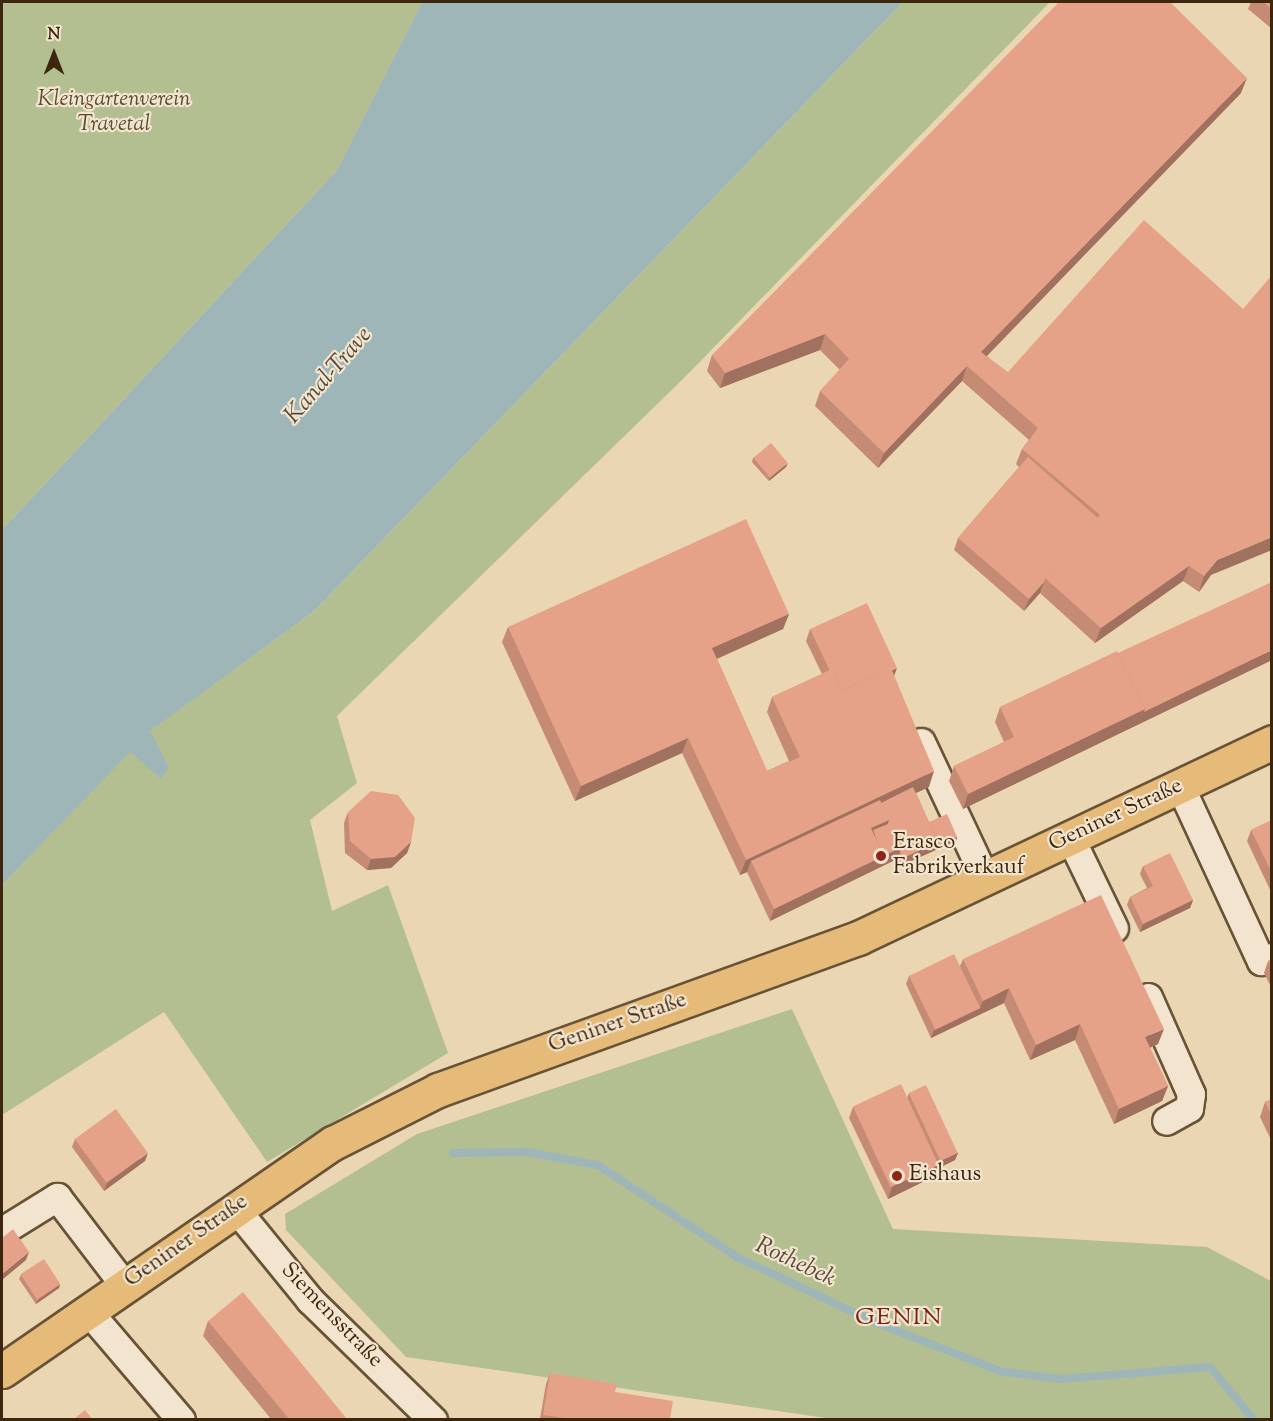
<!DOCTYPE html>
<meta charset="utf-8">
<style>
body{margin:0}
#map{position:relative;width:1273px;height:1421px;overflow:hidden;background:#ebd6b3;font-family:"Sorts Mill Goudy",serif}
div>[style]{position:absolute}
.green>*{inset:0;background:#b3bf90}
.water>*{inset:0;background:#9fb6b9}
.stream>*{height:8px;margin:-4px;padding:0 4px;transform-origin:4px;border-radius:4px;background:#9fb6b9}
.roads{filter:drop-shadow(2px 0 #685337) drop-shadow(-2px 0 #685337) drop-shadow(0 2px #685337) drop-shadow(0 -2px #685337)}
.minor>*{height:27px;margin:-13.5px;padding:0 13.5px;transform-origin:13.5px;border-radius:13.5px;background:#f2e4ce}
.major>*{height:33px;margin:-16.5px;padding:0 16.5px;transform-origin:16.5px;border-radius:16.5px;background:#e6bb7a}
.wall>*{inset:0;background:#c58b75}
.shaded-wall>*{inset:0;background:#a0715f}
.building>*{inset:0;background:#e5a288;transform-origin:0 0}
.dots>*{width:16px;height:16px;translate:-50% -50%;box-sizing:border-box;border:3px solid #f2e4ce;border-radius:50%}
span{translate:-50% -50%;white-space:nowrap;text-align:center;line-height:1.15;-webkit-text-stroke:4.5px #f2e4ce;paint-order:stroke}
.park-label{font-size:22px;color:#5a4d2e;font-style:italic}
.street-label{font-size:22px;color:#3c270e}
.poi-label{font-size:22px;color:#3c270e}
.left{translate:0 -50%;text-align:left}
.water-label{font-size:24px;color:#554b39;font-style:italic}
.neighbourhood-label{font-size:24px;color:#7a1f14;letter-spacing:1.5px}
.frame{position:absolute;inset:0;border:3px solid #3c270e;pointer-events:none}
.north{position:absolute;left:24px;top:24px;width:60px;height:60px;-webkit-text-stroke:4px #f2e4ce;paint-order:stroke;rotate:0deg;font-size:16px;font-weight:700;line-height:24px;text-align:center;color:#3c270e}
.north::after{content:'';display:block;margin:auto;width:21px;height:27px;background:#3c270e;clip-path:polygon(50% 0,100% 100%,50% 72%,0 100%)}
</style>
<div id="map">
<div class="green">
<i style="clip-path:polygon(2px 2px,422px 2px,337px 170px,2px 530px)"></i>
<i style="clip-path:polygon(903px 2px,1050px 2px,685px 377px,337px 716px,357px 783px,310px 820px,332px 911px,388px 885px,448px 1053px,267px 1162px,164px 1012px,2px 1115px,2px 885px,130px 751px,169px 767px,149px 731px,313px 612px)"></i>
<i style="clip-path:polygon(792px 1009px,893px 1229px,1207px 1247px,1271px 1281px,1271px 1419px,833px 1419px,406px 1357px,286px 1230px,285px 1214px,417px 1134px)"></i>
</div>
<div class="water">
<i style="clip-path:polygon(422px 2px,903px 2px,313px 612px,150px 731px,169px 767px,161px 779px,130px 752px,2px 885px,2px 530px,337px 170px)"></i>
</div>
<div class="stream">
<i style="left:453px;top:1153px;width:74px;rotate:-0.8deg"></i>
<i style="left:527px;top:1152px;width:72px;rotate:10.4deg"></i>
<i style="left:598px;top:1165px;width:167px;rotate:33.5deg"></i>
<i style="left:737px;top:1257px;width:152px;rotate:25.4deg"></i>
<i style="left:874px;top:1322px;width:138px;rotate:21.2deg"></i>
<i style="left:1003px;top:1372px;width:58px;rotate:6.9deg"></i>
<i style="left:1061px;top:1379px;width:149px;rotate:-4.6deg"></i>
<i style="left:1210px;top:1367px;width:69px;rotate:50.3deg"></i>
</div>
<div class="roads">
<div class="minor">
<i style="left:921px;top:742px;width:150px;rotate:64.8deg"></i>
<i style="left:1180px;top:786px;width:193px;rotate:65.2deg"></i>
<i style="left:1261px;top:961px;width:12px;rotate:-20deg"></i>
<i style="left:1070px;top:837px;width:101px;rotate:64.2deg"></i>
<i style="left:1148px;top:997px;width:106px;rotate:66.1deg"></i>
<i style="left:1191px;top:1094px;width:14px;rotate:98deg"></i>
<i style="left:1189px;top:1108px;width:26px;rotate:151deg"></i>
<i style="left:235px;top:1208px;width:119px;rotate:50.8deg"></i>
<i style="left:310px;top:1300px;width:172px;rotate:44.3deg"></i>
<i style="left:2px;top:1231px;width:65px;rotate:-31.7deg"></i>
<i style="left:57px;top:1197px;width:111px;rotate:52.7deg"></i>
<i style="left:88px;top:1311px;width:143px;rotate:49.5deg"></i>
</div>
<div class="major">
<i style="left:2px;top:1371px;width:402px;rotate:-34.6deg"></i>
<i style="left:333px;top:1143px;width:118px;rotate:-26.8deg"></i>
<i style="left:438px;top:1090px;width:447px;rotate:-19.9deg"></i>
<i style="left:858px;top:938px;width:458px;rotate:-25.3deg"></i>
</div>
</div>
<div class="wall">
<i style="clip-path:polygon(1251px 2px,1272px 2px,1272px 29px,1248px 9px)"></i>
<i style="clip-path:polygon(1241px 93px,987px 356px,1211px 575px,1199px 592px,1183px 581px,1095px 643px,1040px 593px,1024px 611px,954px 550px,958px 538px,1019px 467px,1016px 464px,1022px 449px,1029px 440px,962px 381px,878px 468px,815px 406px,820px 391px,840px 370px,820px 350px,720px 388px,707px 371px,712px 355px)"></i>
<i style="clip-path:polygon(753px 458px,786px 467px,769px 481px,752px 462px)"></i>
<i style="clip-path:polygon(789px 614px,783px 629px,717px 659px,767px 771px,789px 761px,767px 712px,772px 697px,822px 674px,806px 641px,810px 629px,894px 676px,929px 787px,916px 793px,929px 822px,957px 837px,956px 841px,900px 866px,897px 859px,770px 921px,747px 872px,740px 875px,682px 753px,575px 801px,502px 642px,508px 627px)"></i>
<i style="clip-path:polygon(1118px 653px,1272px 660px,963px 809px,949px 781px,954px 766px,1004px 742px,995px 722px,1000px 707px)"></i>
<i style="clip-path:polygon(348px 812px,411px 842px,407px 853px,391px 868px,367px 870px,345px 853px,344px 823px)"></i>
<i style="clip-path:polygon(1272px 820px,1272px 894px,1247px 841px,1251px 830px)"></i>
<i style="clip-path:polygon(1143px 866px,1193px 900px,1190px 908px,1140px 932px,1127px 905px,1130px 897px,1147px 888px,1140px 874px)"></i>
<i style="clip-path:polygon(963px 959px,1158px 1044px,1150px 1048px,1168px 1086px,1162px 1101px,1114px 1124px,1075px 1040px,1030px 1060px,1004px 1003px,931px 1038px,906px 984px,909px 976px,960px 966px)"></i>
<i style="clip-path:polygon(1272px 959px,1272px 989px,1264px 973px,1268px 961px)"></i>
<i style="clip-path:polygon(909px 1093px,958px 1153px,955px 1160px,938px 1168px,935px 1176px,888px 1199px,849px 1118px,853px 1107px,907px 1098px)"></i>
<i style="clip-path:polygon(1272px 1099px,1272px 1142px,1260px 1117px,1265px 1102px)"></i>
<i style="clip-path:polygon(75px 1139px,145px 1161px,104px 1191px,72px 1147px)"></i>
<i style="clip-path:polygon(21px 1275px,60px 1284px,59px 1288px,36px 1304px,19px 1279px)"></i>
<i style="clip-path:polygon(208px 1321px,347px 1419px,271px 1419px,203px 1336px)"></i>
<i style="clip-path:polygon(550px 1373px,615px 1392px,670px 1419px,540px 1419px,546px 1384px)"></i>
</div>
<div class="shaded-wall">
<i style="clip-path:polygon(1247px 78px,1241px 93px,976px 367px,981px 352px)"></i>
<i style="clip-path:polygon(825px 334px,820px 350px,720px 388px,725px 373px)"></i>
<i style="clip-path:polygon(967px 366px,962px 381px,878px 468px,884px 453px)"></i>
<i style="clip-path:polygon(788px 463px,786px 467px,769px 481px,770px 477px)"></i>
<i style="clip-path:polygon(1272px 537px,1272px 550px,1211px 575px,1199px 592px,1204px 576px,1217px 560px)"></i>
<i style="clip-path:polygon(1189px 566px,1183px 581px,1095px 643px,1101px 628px)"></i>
<i style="clip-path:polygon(1044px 582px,1040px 593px,1024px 611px,1029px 599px)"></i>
<i style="clip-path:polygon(789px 614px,783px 629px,707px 663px,712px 648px)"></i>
<i style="clip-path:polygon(1272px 650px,1272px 660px,963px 809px,968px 794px,1145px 709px)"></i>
<i style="clip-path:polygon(897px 668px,893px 679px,841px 694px)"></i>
<i style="clip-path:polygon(688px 738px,682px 753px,575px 801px,581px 786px)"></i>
<i style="clip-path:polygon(934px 771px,929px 787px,881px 809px,751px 861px,747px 872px,740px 875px,746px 860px)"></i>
<i style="clip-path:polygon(889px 820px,885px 831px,873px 837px,871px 828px)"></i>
<i style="clip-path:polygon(957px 837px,956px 841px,900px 866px,903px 858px,938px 842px)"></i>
<i style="clip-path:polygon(411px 842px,407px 853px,391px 868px,367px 870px,371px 859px)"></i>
<i style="clip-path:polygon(902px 847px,897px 859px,770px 921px,774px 909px)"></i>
<i style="clip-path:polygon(1193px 900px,1190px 908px,1140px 932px,1143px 924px)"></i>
<i style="clip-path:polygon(1009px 988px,1004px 1003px,931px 1038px,934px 1030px,980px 1008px,983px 1001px)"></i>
<i style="clip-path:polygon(1080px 1024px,1075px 1040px,1030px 1060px,1036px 1045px)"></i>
<i style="clip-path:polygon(1164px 1029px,1158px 1044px,1139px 1052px,1145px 1037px)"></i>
<i style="clip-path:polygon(1168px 1086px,1162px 1101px,1114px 1124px,1119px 1109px)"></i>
<i style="clip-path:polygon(148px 1153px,145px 1161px,104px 1191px,107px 1183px)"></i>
<i style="clip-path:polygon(958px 1153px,955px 1160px,939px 1168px,941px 1160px)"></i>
<i style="clip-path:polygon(939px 1165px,935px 1176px,888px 1199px,892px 1187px)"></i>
<i style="clip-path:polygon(29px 1252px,26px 1260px,2px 1280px,2px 1274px)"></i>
<i style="clip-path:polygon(60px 1284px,59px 1288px,36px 1304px,38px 1300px)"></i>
</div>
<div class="building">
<i style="clip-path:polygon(1059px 2px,1170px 2px,1247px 78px,981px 352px,1008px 372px,1144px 220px,1243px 309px,1272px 275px,1272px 537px,1217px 560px,1204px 576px,1189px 566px,1101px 628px,1045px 578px,1100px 515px,1022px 449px,1038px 428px,967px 366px,884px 453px,820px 391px,849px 359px,825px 334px,725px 373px,712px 355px)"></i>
<i style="clip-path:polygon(1263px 2px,1272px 2px,1272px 9px)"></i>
<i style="left:771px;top:443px;width:26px;height:23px;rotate:50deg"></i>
<i style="clip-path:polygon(1028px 457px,1098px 518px,1045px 578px,1044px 582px,1029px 599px,958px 538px)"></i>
<i style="clip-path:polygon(746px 519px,789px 614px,712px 648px,767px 771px,800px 757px,772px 697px,832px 669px,842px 691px,891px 668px,934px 771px,746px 860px,688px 738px,581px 786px,508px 627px)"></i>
<i style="clip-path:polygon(1272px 582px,1272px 650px,1144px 712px,1145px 709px,1118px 653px)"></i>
<i style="clip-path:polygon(867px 603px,897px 668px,892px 670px,891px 668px,842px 691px,832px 669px,830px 671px,810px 629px)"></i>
<i style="clip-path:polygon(1117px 651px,1145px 709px,968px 794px,954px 766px,1014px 737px,1000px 707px)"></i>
<i style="clip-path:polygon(913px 787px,938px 842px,903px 858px,900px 851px,902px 847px,899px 841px,881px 850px,873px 830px,888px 824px,889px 820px,881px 803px)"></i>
<i style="clip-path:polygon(371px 791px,398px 795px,415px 818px,411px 842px,395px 857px,371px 859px,350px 841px,348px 812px)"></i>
<i style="clip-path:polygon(880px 800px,889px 820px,871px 828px,881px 850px,899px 841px,902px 847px,774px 909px,751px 861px)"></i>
<i style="clip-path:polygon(947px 814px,957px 837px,937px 846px,938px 842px,929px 822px)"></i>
<i style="clip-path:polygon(1272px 820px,1272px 873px,1251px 830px)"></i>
<i style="clip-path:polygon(1170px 853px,1193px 900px,1143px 924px,1130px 897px,1153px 886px,1143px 866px)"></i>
<i style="clip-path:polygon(1101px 895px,1164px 1029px,1145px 1037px,1168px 1086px,1119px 1109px,1080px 1024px,1036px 1045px,1009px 988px,983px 1001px,963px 959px)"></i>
<i style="left:954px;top:954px;width:60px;height:50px;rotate:64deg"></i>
<i style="clip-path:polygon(1272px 959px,1272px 969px,1268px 961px)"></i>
<i style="left:901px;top:1084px;width:89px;height:53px;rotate:65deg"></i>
<i style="left:926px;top:1085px;width:75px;height:19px;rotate:65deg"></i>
<i style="clip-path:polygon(1272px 1099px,1272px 1116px,1265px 1102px)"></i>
<i style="left:116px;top:1109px;width:54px;height:51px;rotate:54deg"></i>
<i style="clip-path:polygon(13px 1229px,29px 1252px,2px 1274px,2px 1238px)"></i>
<i style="left:44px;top:1259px;width:30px;height:28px;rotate:57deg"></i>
<i style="clip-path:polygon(243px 1292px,347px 1419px,289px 1419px,208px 1321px)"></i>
<i style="clip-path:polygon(550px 1373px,617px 1384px,615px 1392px,673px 1401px,670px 1419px,570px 1419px,543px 1415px)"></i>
<i style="clip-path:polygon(85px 1410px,92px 1419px,74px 1419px)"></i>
</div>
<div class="dots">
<i style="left:881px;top:856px;background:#8f2418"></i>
<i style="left:897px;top:1176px;background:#8f2418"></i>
</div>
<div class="park-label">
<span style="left:114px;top:113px">Kleingartenverein<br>Travetal</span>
</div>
<div class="street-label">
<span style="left:1116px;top:816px;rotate:-25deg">Geniner Straße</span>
<span style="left:618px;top:1024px;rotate:-19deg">Geniner Straße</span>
<span style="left:187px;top:1242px;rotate:-35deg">Geniner Straße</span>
<span style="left:331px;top:1316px;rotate:46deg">Siemensstraße</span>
</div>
<div class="poi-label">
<span class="left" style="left:893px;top:856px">Erasco<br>Fabrikverkauf</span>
<span class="left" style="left:909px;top:1176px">Eishaus</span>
</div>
<div class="water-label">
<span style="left:329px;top:376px;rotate:-49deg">Kanal-Trave</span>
<span style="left:795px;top:1263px;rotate:25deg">Rothebek</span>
</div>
<div class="neighbourhood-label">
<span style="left:899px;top:1319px">GENIN</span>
</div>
<div class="frame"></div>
<div class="north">N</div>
</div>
